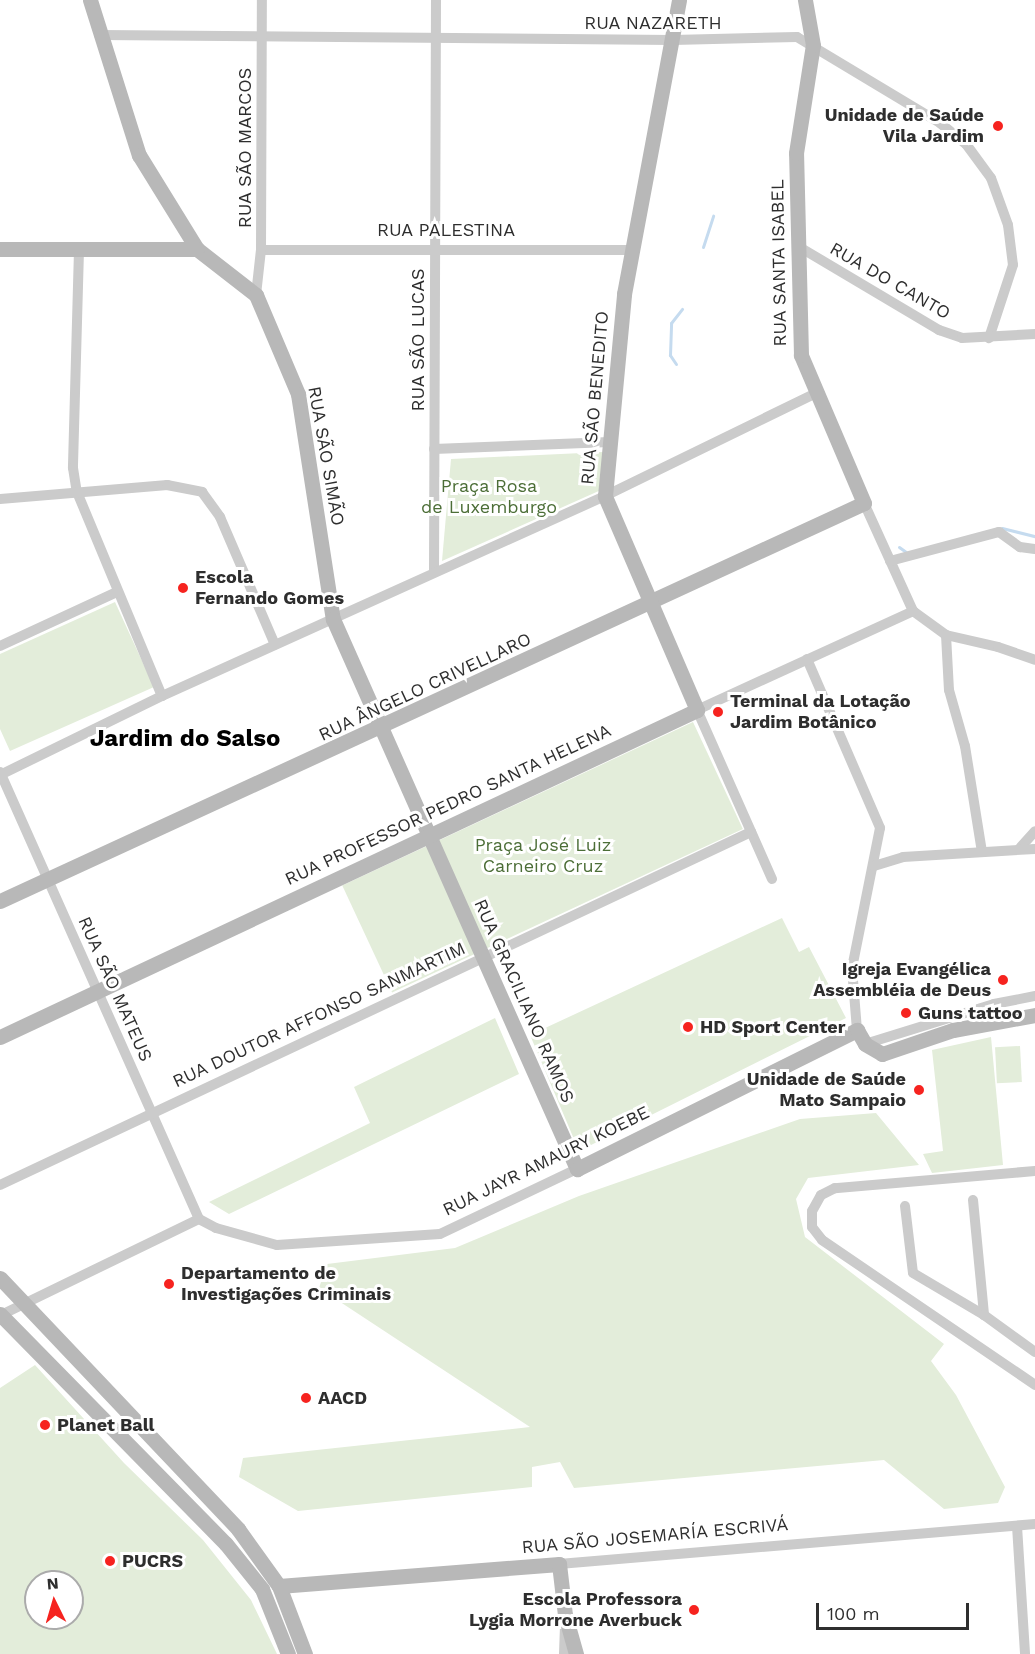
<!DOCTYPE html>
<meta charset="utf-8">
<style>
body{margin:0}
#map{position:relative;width:1035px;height:1654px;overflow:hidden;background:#fff;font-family:"Work Sans",sans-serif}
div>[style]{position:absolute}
.green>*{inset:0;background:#e3edda;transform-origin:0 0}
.stream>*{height:3px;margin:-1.5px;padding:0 1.5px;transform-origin:1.5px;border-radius:1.5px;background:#c5dbef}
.street>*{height:10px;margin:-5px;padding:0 5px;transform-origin:5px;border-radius:5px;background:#cbcbcb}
.secondary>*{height:15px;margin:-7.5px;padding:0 7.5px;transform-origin:7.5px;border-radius:7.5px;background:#b8b8b8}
.dots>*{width:16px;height:16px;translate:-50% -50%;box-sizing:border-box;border:3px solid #fff;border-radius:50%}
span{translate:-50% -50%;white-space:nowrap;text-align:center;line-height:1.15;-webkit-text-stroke:6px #fff;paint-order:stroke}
.street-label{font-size:18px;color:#2e2e2e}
.poi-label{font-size:18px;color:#2e2e2e;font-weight:700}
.right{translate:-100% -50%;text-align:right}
.left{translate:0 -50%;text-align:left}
.park-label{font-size:18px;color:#4c6e37}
.district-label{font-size:24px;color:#000;font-weight:700}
.north{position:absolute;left:24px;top:1570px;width:60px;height:60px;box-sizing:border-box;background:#fff;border:2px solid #ababab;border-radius:50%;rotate:355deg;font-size:16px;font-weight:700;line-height:24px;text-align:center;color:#2e2e2e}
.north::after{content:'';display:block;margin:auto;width:21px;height:27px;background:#f6231f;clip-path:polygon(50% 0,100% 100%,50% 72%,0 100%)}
.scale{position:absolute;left:816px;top:1603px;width:153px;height:27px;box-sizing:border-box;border:3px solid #2e2e2e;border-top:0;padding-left:8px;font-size:18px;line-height:21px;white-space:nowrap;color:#2e2e2e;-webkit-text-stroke:4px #fff;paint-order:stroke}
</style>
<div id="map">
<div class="green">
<i style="clip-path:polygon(603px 452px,601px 490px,442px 561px,451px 459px)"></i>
<i style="clip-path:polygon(115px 602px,154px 687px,10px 751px,0 729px,0 654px)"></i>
<i style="left:693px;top:722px;width:118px;height:387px;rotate:65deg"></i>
<i style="clip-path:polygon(782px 918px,799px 952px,809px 947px,846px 1018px,579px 1151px,530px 1035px)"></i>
<i style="clip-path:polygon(495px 1018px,519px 1074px,229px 1214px,209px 1202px,370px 1123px,354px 1087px)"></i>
<i style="clip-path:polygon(991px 1037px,1003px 1165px,932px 1173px,923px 1154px,943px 1151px,932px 1050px)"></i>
<i style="left:1020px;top:1046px;width:36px;height:25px;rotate:87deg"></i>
<i style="clip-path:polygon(876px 1113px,919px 1165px,808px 1178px,796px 1199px,805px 1237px,944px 1344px,931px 1361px,956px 1395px,1005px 1487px,998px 1503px,944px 1509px,884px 1460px,574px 1488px,560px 1462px,532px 1467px,532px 1487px,298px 1511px,239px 1477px,243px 1458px,530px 1427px,319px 1288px,327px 1264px,455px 1248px,579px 1196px,800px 1119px)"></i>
<i style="clip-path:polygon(evenodd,35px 1365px,124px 1463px,203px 1540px,251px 1600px,277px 1654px,0 1654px,0 1388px,35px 1365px,36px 1582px,72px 1582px,72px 1618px,36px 1618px,36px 1582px)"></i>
</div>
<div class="stream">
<i style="left:703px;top:247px;width:33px;rotate:-72deg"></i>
<i style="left:676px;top:364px;width:11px;rotate:-124deg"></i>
<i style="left:670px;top:355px;width:32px;rotate:-88deg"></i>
<i style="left:671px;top:323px;width:18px;rotate:-52deg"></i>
<i style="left:1002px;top:528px;width:34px;rotate:14deg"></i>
<i style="left:899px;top:547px;width:9px;rotate:36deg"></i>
</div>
<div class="street">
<i style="left:99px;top:35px;width:574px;rotate:0.5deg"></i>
<i style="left:673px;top:40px;width:124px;rotate:-1.4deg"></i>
<i style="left:797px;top:37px;width:167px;rotate:31deg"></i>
<i style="left:940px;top:123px;width:33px;rotate:39deg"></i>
<i style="left:966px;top:144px;width:42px;rotate:53.7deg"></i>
<i style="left:991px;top:178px;width:50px;rotate:70.1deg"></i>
<i style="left:1008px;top:225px;width:40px;rotate:82.9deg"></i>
<i style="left:1013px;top:265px;width:77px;rotate:108.2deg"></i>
<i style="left:801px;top:248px;width:161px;rotate:30.7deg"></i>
<i style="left:939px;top:330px;width:24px;rotate:19deg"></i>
<i style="left:962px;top:338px;width:73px;rotate:-3.1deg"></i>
<i style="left:79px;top:250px;width:218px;rotate:91.6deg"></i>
<i style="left:73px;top:468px;width:24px;rotate:81deg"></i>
<i style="left:77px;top:492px;width:221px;rotate:67.4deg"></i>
<i style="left:261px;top:250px;width:370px"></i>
<i style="left:256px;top:295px;width:45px;rotate:-83.7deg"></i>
<i style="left:261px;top:250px;width:250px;rotate:-89.8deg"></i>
<i style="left:434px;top:449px;width:176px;rotate:-2.3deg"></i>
<i style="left:0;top:499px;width:168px;rotate:-4.8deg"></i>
<i style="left:167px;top:485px;width:36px;rotate:11deg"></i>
<i style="left:202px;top:492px;width:31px;rotate:54deg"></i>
<i style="left:220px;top:517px;width:139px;rotate:66.7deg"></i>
<i style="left:864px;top:503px;width:119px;rotate:65.6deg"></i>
<i style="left:913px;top:611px;width:41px;rotate:36deg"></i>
<i style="left:946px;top:635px;width:53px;rotate:13deg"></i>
<i style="left:998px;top:647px;width:39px;rotate:19deg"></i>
<i style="left:890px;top:561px;width:113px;rotate:-14.9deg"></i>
<i style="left:999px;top:532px;width:26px;rotate:36deg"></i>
<i style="left:1020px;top:547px;width:15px;rotate:8deg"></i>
<i style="left:434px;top:572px;width:572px;rotate:-89.8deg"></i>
<i style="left:946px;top:635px;width:55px;rotate:86.9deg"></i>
<i style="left:949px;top:690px;width:58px;rotate:74.1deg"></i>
<i style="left:965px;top:746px;width:107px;rotate:80.9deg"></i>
<i style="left:0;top:646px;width:129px;rotate:-24.8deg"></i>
<i style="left:807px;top:659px;width:184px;rotate:66.6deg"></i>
<i style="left:880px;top:828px;width:143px;rotate:101.3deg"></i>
<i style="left:852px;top:968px;width:62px;rotate:85.4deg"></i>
<i style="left:0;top:772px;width:489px;rotate:66deg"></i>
<i style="left:0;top:775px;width:180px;rotate:-26deg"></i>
<i style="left:162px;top:696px;width:486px;rotate:-24.3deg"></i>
<i style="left:605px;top:496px;width:235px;rotate:-26deg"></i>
<i style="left:1019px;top:849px;width:24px;rotate:-48deg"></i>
<i style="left:874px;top:866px;width:30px;rotate:-17deg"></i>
<i style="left:903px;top:857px;width:132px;rotate:-3.5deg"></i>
<i style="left:772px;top:879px;width:185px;rotate:-113.9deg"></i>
<i style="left:697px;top:710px;width:238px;rotate:-24.6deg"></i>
<i style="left:865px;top:1044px;width:135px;rotate:-17.2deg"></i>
<i style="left:994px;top:1004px;width:42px;rotate:-11deg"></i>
<i style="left:1035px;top:1171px;width:201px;rotate:175.1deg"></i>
<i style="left:835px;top:1188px;width:16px;rotate:153deg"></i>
<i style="left:821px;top:1195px;width:18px;rotate:119deg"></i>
<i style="left:812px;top:1211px;width:16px;rotate:90deg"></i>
<i style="left:812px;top:1227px;width:16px;rotate:52deg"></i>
<i style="left:822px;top:1240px;width:258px;rotate:34.2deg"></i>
<i style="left:0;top:1185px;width:830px;rotate:-25.18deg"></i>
<i style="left:973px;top:1200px;width:116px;rotate:84.5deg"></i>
<i style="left:905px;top:1206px;width:67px;rotate:83.2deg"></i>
<i style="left:913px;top:1273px;width:82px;rotate:30.6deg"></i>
<i style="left:984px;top:1315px;width:63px;rotate:36deg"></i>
<i style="left:199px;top:1219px;width:19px;rotate:28deg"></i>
<i style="left:216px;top:1228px;width:63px;rotate:15.6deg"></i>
<i style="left:277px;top:1245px;width:163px;rotate:-3.9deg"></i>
<i style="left:440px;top:1234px;width:152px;rotate:-25.4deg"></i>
<i style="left:1px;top:1315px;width:220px;rotate:-25.9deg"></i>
<i style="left:1017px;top:1526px;width:128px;rotate:86.4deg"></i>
<i style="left:559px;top:1564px;width:478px;rotate:-4.8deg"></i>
<i style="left:564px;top:1654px;width:27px;rotate:-88deg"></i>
</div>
<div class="secondary">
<i style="left:90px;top:0;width:163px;rotate:72.5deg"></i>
<i style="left:139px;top:155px;width:110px;rotate:58.3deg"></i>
<i style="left:197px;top:249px;width:75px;rotate:37.9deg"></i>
<i style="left:256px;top:295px;width:108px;rotate:67deg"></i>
<i style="left:298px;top:394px;width:228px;rotate:81.2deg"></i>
<i style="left:333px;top:619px;width:602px;rotate:66.08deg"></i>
<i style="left:577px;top:1169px;width:313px;rotate:-26.4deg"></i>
<i style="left:857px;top:1030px;width:16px;rotate:60deg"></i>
<i style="left:865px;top:1044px;width:20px;rotate:30deg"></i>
<i style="left:882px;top:1054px;width:75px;rotate:-18.7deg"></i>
<i style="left:953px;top:1030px;width:83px;rotate:-10.4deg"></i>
<i style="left:0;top:249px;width:197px"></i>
<i style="left:0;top:901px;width:951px;rotate:-24.73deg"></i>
<i style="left:864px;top:503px;width:161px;rotate:-113.1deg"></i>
<i style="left:801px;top:355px;width:202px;rotate:-91.4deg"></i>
<i style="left:796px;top:153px;width:109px;rotate:-81.1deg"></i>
<i style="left:813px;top:45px;width:46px;rotate:-100.1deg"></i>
<i style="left:0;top:1037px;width:770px;rotate:-25.13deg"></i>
<i style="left:697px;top:710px;width:233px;rotate:-113.3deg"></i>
<i style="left:605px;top:496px;width:203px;rotate:-84.6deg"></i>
<i style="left:624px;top:294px;width:299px;rotate:-79.4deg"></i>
<i style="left:0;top:1278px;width:346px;rotate:46.5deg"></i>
<i style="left:238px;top:1529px;width:70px;rotate:54.3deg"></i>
<i style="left:279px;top:1586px;width:73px;rotate:69.1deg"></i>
<i style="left:0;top:1314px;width:322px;rotate:45.5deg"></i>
<i style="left:226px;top:1544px;width:58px;rotate:51.3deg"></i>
<i style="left:262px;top:1589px;width:70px;rotate:68.2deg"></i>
<i style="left:279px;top:1586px;width:281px;rotate:-4.5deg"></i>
<i style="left:559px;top:1564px;width:51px;rotate:83.3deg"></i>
<i style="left:565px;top:1615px;width:41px;rotate:74.2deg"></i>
</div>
<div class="dots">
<i style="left:998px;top:126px;background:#f6231f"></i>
<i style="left:183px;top:588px;background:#f6231f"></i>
<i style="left:718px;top:712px;background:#f6231f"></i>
<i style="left:1003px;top:980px;background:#f6231f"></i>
<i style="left:906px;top:1013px;background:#f6231f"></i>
<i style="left:688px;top:1027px;background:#f6231f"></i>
<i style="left:919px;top:1090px;background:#f6231f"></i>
<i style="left:169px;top:1284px;background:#f6231f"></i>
<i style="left:306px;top:1398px;background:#f6231f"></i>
<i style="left:45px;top:1425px;background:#f6231f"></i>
<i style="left:110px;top:1561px;background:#f6231f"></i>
<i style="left:694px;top:1610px;background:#f6231f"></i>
</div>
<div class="street-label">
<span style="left:653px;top:23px">RUA NAZARETH</span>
<span style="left:245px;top:148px;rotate:-90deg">RUA SÃO MARCOS</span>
<span style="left:446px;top:230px">RUA PALESTINA</span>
<span style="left:779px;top:263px;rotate:-91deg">RUA SANTA ISABEL</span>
<span style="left:890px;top:281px;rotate:30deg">RUA DO CANTO</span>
<span style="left:418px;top:340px;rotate:-90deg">RUA SÃO LUCAS</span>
<span style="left:595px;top:398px;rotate:-85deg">RUA SÃO BENEDITO</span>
<span style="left:326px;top:456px;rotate:80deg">RUA SÃO SIMÃO</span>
<span style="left:425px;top:687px;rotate:-25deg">RUA ÂNGELO CRIVELLARO</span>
<span style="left:448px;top:805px;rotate:-25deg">RUA PROFESSOR PEDRO SANTA HELENA</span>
<span style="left:115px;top:989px;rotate:66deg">RUA SÃO MATEUS</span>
<span style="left:524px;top:1001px;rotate:66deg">RUA GRACILIANO RAMOS</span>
<span style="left:319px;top:1015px;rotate:-25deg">RUA DOUTOR AFFONSO SANMARTIM</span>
<span style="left:546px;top:1161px;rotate:-26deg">RUA JAYR AMAURY KOEBE</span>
<span style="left:655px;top:1536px;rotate:-5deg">RUA SÃO JOSEMARÍA ESCRIVÁ</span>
</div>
<div class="poi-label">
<span class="right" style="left:984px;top:126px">Unidade de Saúde<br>Vila Jardim</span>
<span class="left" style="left:195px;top:588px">Escola<br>Fernando Gomes</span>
<span class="left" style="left:730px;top:712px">Terminal da Lotação<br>Jardim Botânico</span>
<span class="right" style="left:991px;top:980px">Igreja Evangélica<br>Assembléia de Deus</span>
<span class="left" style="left:918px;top:1013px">Guns tattoo</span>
<span class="left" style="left:700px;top:1027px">HD Sport Center</span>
<span class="right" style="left:906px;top:1090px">Unidade de Saúde<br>Mato Sampaio</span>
<span class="left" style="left:181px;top:1284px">Departamento de<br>Investigações Criminais</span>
<span class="left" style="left:318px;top:1398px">AACD</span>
<span class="left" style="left:57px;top:1425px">Planet Ball</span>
<span class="left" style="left:122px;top:1561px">PUCRS</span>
<span class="right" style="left:682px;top:1610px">Escola Professora<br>Lygia Morrone Averbuck</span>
</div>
<div class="park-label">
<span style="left:489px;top:497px">Praça Rosa<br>de Luxemburgo</span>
<span style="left:543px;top:856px">Praça José Luiz<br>Carneiro Cruz</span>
</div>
<div class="district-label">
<span style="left:185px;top:739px">Jardim do Salso</span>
</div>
<div class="north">N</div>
<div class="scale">100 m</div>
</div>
